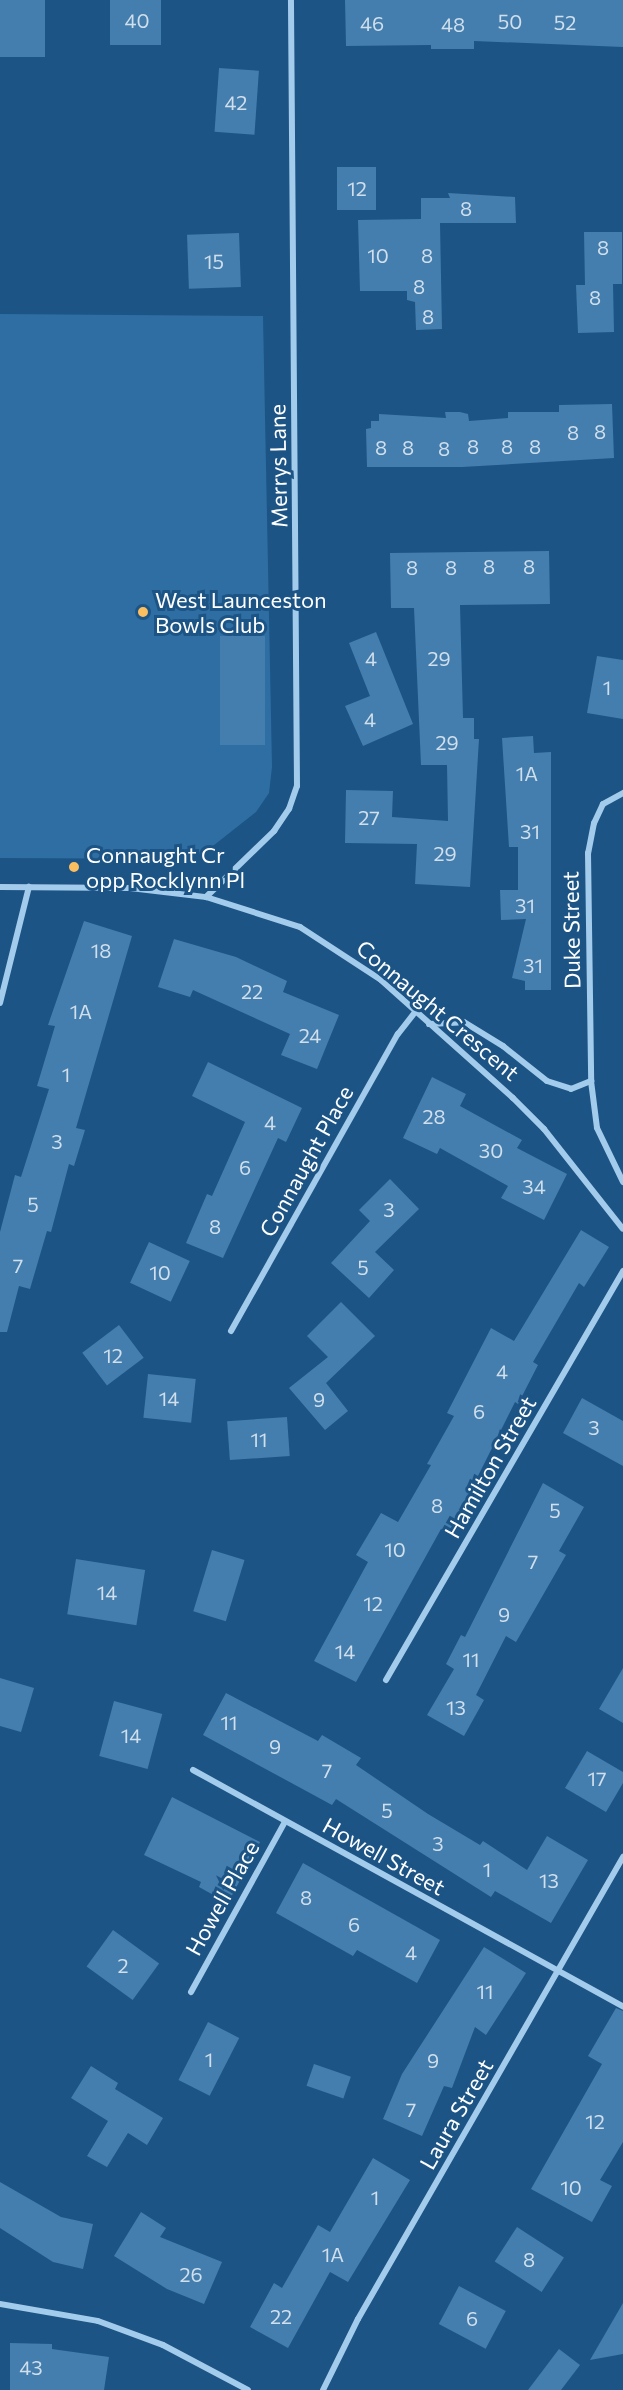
<!DOCTYPE html>
<style>
body{margin:0}
#map{position:relative;width:623px;height:2390px;overflow:hidden;background:#1c5485;font-family:Commissioner,sans-serif}
div>[style]{position:absolute}
.green>*{inset:0;background:#2f6ea3}
.building>*{inset:0;background:#447eae;transform-origin:0 0}
.minor>*{height:6px;margin:-3px;padding:0 3px;transform-origin:3px;border-radius:3px;background:#a3cbeb}
.dots>*{width:16px;height:16px;translate:-50% -50%;box-sizing:border-box;border:3px solid #1c5485;border-radius:50%}
span{translate:-50% -50%;white-space:nowrap;text-align:center;line-height:1.15;-webkit-text-stroke:6px #1c5485;paint-order:stroke}
.number-label{font-size:20px;color:#d0dfeb}
.number-label span{-webkit-text-stroke-width:0}
.street-label{font-size:22px;color:#fff}
.poi-label{font-size:22px;color:#fff}
.left{translate:0 -50%;text-align:left}
</style>
<div id="map">
<div class="green">
<i style="clip-path:polygon(0 314px,263px 316px,272px 767px,269px 793px,256px 812px,204px 853px,185px 859px,0 858px)"></i>
</div>
<div class="building">
<i style="left:0;top:0;width:45px;height:57px"></i>
<i style="left:110px;top:0;width:51px;height:45px"></i>
<i style="clip-path:polygon(345px 0,623px 0,623px 47px,474px 41px,474px 49px,431px 49px,431px 45px,346px 46px)"></i>
<i style="left:219px;top:68px;width:40px;height:64px;rotate:4deg"></i>
<i style="left:337px;top:167px;width:39px;height:43px"></i>
<i style="clip-path:polygon(448px 193px,515px 197px,516px 223px,440px 223px,442px 329px,416px 330px,415px 302px,407px 300px,407px 291px,360px 291px,358px 220px,421px 219px,421px 198px,450px 198px)"></i>
<i style="clip-path:polygon(584px 232px,622px 232px,622px 284px,613px 284px,614px 332px,578px 333px,576px 285px,585px 285px)"></i>
<i style="left:239px;top:233px;width:54px;height:52px;rotate:88deg"></i>
<i style="clip-path:polygon(612px 404px,614px 458px,462px 467px,367px 467px,366px 429px,371px 428px,371px 421px,379px 421px,379px 414px,446px 418px,445px 412px,460px 412px,468px 414px,469px 421px,508px 418px,508px 412px,559px 412px,559px 405px)"></i>
<i style="clip-path:polygon(549px 551px,550px 604px,460px 605px,463px 718px,474px 718px,474px 739px,479px 739px,470px 887px,415px 884px,417px 844px,345px 843px,346px 790px,393px 791px,392px 817px,448px 821px,447px 765px,421px 765px,414px 608px,391px 608px,390px 553px)"></i>
<i style="clip-path:polygon(376px 632px,413px 724px,363px 746px,345px 706px,370px 696px,349px 643px)"></i>
<i style="left:220px;top:636px;width:45px;height:109px"></i>
<i style="clip-path:polygon(597px 656px,623px 660px,623px 719px,587px 713px)"></i>
<i style="clip-path:polygon(533px 736px,534px 753px,551px 752px,551px 990px,525px 990px,525px 981px,512px 978px,526px 919px,501px 920px,500px 890px,518px 890px,518px 847px,509px 847px,502px 738px)"></i>
<i style="clip-path:polygon(84px 921px,132px 936px,76px 1128px,85px 1130px,74px 1166px,69px 1164px,51px 1232px,47px 1231px,30px 1289px,19px 1286px,7px 1332px,0 1332px,0 1232px,15px 1175px,21px 1177px,49px 1089px,37px 1086px,55px 1026px,48px 1025px)"></i>
<i style="clip-path:polygon(174px 939px,236px 957px,287px 981px,283px 992px,339px 1015px,317px 1069px,281px 1055px,290px 1034px,193px 990px,190px 997px,158px 987px)"></i>
<i style="clip-path:polygon(208px 1062px,302px 1108px,286px 1142px,278px 1138px,223px 1258px,186px 1243px,207px 1194px,212px 1196px,245px 1122px,192px 1096px)"></i>
<i style="clip-path:polygon(432px 1077px,466px 1094px,460px 1106px,522px 1140px,517px 1148px,567px 1174px,544px 1220px,501px 1198px,508px 1186px,440px 1148px,437px 1154px,403px 1138px)"></i>
<i style="clip-path:polygon(390px 1179px,419px 1209px,375px 1252px,394px 1270px,369px 1298px,331px 1263px,370px 1221px,359px 1210px)"></i>
<i style="clip-path:polygon(581px 1230px,609px 1247px,584px 1287px,579px 1283px,533px 1362px,538px 1365px,518px 1404px,515px 1402px,449px 1534px,441px 1529px,356px 1682px,314px 1661px,368px 1562px,356px 1555px,381px 1513px,398px 1522px,431px 1465px,427px 1464px,454px 1416px,447px 1413px,491px 1328px,514px 1341px)"></i>
<i style="left:149px;top:1242px;width:45px;height:45px;rotate:25deg"></i>
<i style="clip-path:polygon(341px 1302px,375px 1336px,326px 1383px,348px 1411px,325px 1430px,289px 1388px,328px 1357px,307px 1336px)"></i>
<i style="left:119px;top:1325px;width:41px;height:46px;rotate:53deg"></i>
<i style="left:148px;top:1374px;width:48px;height:44px;rotate:6deg"></i>
<i style="clip-path:polygon(582px 1398px,623px 1421px,623px 1466px,563px 1433px)"></i>
<i style="left:287px;top:1417px;width:39px;height:60px;rotate:86deg"></i>
<i style="clip-path:polygon(543px 1483px,584px 1507px,559px 1551px,566px 1555px,516px 1642px,506px 1636px,476px 1695px,484px 1700px,464px 1736px,427px 1715px,454px 1669px,446px 1664px,461px 1635px,465px 1637px)"></i>
<i style="left:212px;top:1550px;width:34px;height:64px;rotate:17deg"></i>
<i style="left:76px;top:1559px;width:70px;height:56px;rotate:9deg"></i>
<i style="clip-path:polygon(623px 1668px,623px 1723px,599px 1709px)"></i>
<i style="clip-path:polygon(0 1678px,34px 1688px,21px 1732px,0 1726px)"></i>
<i style="clip-path:polygon(226px 1693px,318px 1741px,322px 1735px,361px 1758px,356px 1765px,428px 1814px,480px 1845px,483px 1841px,527px 1870px,547px 1836px,588px 1860px,551px 1923px,495px 1891px,491px 1897px,336px 1799px,332px 1805px,203px 1735px)"></i>
<i style="left:114px;top:1701px;width:50px;height:57px;rotate:15deg"></i>
<i style="clip-path:polygon(587px 1751px,623px 1772px,623px 1783px,606px 1812px,565px 1788px)"></i>
<i style="clip-path:polygon(172px 1797px,260px 1842px,228px 1903px,199px 1887px,201px 1882px,144px 1855px)"></i>
<i style="clip-path:polygon(303px 1863px,440px 1940px,417px 1983px,357px 1950px,353px 1956px,276px 1913px)"></i>
<i style="left:113px;top:1930px;width:57px;height:45px;rotate:36deg"></i>
<i style="clip-path:polygon(484px 1947px,526px 1973px,486px 2035px,475px 2027px,452px 2088px,444px 2086px,422px 2136px,383px 2119px,402px 2074px)"></i>
<i style="clip-path:polygon(616px 2008px,623px 2011px,623px 2142px,600px 2180px,612px 2186px,592px 2222px,531px 2189px,602px 2064px,588px 2056px)"></i>
<i style="left:208px;top:2022px;width:35px;height:65px;rotate:27deg"></i>
<i style="left:314px;top:2064px;width:39px;height:23px;rotate:19deg"></i>
<i style="clip-path:polygon(91px 2066px,118px 2083px,115px 2089px,163px 2118px,147px 2145px,128px 2133px,107px 2167px,87px 2156px,108px 2121px,71px 2098px)"></i>
<i style="clip-path:polygon(373px 2158px,410px 2180px,348px 2282px,330px 2272px,288px 2348px,250px 2327px,274px 2283px,282px 2288px,318px 2225px,330px 2232px)"></i>
<i style="clip-path:polygon(0 2182px,61px 2217px,93px 2224px,83px 2269px,53px 2262px,0 2228px)"></i>
<i style="clip-path:polygon(141px 2212px,166px 2228px,160px 2237px,222px 2262px,204px 2304px,167px 2289px,114px 2256px)"></i>
<i style="left:517px;top:2227px;width:56px;height:41px;rotate:33deg"></i>
<i style="left:459px;top:2286px;width:53px;height:43px;rotate:28deg"></i>
<i style="clip-path:polygon(623px 2303px,623px 2354px,590px 2360px)"></i>
<i style="clip-path:polygon(10px 2343px,52px 2344px,52px 2349px,109px 2357px,104px 2390px,10px 2390px)"></i>
<i style="clip-path:polygon(559px 2349px,580px 2365px,561px 2390px,528px 2390px)"></i>
</div>
<div class="minor">
<i style="left:623px;top:793px;width:23px;rotate:151deg"></i>
<i style="left:603px;top:804px;width:21px;rotate:115deg"></i>
<i style="left:594px;top:823px;width:31px;rotate:101deg"></i>
<i style="left:588px;top:853px;width:228px;rotate:89.2deg"></i>
<i style="left:591px;top:1081px;width:47px;rotate:82.7deg"></i>
<i style="left:597px;top:1128px;width:60px;rotate:64.3deg"></i>
<i style="left:0;top:887px;width:130px;rotate:0.4deg"></i>
<i style="left:130px;top:888px;width:77px;rotate:6.8deg"></i>
<i style="left:206px;top:897px;width:99px;rotate:17.7deg"></i>
<i style="left:300px;top:927px;width:97px;rotate:33.2deg"></i>
<i style="left:381px;top:980px;width:177px;rotate:41.8deg"></i>
<i style="left:513px;top:1098px;width:44px;rotate:45deg"></i>
<i style="left:544px;top:1129px;width:127px;rotate:51.7deg"></i>
<i style="left:206px;top:897px;width:95px;rotate:-44.1deg"></i>
<i style="left:274px;top:831px;width:27px;rotate:-56deg"></i>
<i style="left:289px;top:809px;width:24px;rotate:-71deg"></i>
<i style="left:297px;top:786px;width:786px;rotate:-90.44deg"></i>
<i style="left:0;top:1003px;width:120px;rotate:-76deg"></i>
<i style="left:429px;top:1024px;width:35px;rotate:-3deg"></i>
<i style="left:464px;top:1022px;width:46px;rotate:31.6deg"></i>
<i style="left:503px;top:1046px;width:56px;rotate:38.5deg"></i>
<i style="left:547px;top:1081px;width:25px;rotate:18deg"></i>
<i style="left:571px;top:1089px;width:22px;rotate:-22deg"></i>
<i style="left:231px;top:1331px;width:341px;rotate:-60.7deg"></i>
<i style="left:398px;top:1034px;width:28px;rotate:-52deg"></i>
<i style="left:386px;top:1680px;width:473px;rotate:-59.9deg"></i>
<i style="left:193px;top:1770px;width:491px;rotate:28.8deg"></i>
<i style="left:191px;top:1992px;width:194px;rotate:-61.1deg"></i>
<i style="left:0;top:2304px;width:99px;rotate:9.8deg"></i>
<i style="left:98px;top:2321px;width:69px;rotate:20.3deg"></i>
<i style="left:163px;top:2345px;width:96px;rotate:27.9deg"></i>
<i style="left:323px;top:2390px;width:79px;rotate:-63.8deg"></i>
<i style="left:358px;top:2319px;width:533px;rotate:-60.16deg"></i>
</div>
<div class="dots">
<i style="left:143px;top:612px;background:#fbbf60"></i>
<i style="left:74px;top:867px;background:#fbbf60"></i>
</div>
<div class="number-label">
<span style="left:137px;top:20px">40</span>
<span style="left:510px;top:21px">50</span>
<span style="left:565px;top:22px">52</span>
<span style="left:372px;top:23px">46</span>
<span style="left:453px;top:24px">48</span>
<span style="left:236px;top:102px">42</span>
<span style="left:357px;top:188px">12</span>
<span style="left:466px;top:208px">8</span>
<span style="left:603px;top:247px">8</span>
<span style="left:378px;top:255px">10</span>
<span style="left:427px;top:255px">8</span>
<span style="left:214px;top:261px">15</span>
<span style="left:419px;top:286px">8</span>
<span style="left:595px;top:297px">8</span>
<span style="left:428px;top:316px">8</span>
<span style="left:600px;top:431px">8</span>
<span style="left:573px;top:432px">8</span>
<span style="left:473px;top:446px">8</span>
<span style="left:507px;top:446px">8</span>
<span style="left:535px;top:446px">8</span>
<span style="left:381px;top:447px">8</span>
<span style="left:408px;top:447px">8</span>
<span style="left:444px;top:448px">8</span>
<span style="left:489px;top:566px">8</span>
<span style="left:529px;top:566px">8</span>
<span style="left:412px;top:567px">8</span>
<span style="left:451px;top:567px">8</span>
<span style="left:371px;top:658px">4</span>
<span style="left:439px;top:658px">29</span>
<span style="left:607px;top:687px">1</span>
<span style="left:370px;top:719px">4</span>
<span style="left:447px;top:742px">29</span>
<span style="left:527px;top:773px">1A</span>
<span style="left:369px;top:817px">27</span>
<span style="left:530px;top:831px">31</span>
<span style="left:445px;top:853px">29</span>
<span style="left:525px;top:905px">31</span>
<span style="left:101px;top:950px">18</span>
<span style="left:533px;top:965px">31</span>
<span style="left:252px;top:991px">22</span>
<span style="left:81px;top:1011px">1A</span>
<span style="left:310px;top:1035px">24</span>
<span style="left:66px;top:1074px">1</span>
<span style="left:434px;top:1116px">28</span>
<span style="left:270px;top:1122px">4</span>
<span style="left:57px;top:1141px">3</span>
<span style="left:491px;top:1150px">30</span>
<span style="left:245px;top:1167px">6</span>
<span style="left:534px;top:1186px">34</span>
<span style="left:33px;top:1204px">5</span>
<span style="left:389px;top:1209px">3</span>
<span style="left:215px;top:1226px">8</span>
<span style="left:18px;top:1265px">7</span>
<span style="left:363px;top:1267px">5</span>
<span style="left:160px;top:1272px">10</span>
<span style="left:113px;top:1355px">12</span>
<span style="left:502px;top:1371px">4</span>
<span style="left:169px;top:1398px">14</span>
<span style="left:319px;top:1399px">9</span>
<span style="left:479px;top:1411px">6</span>
<span style="left:594px;top:1427px">3</span>
<span style="left:259px;top:1439px">11</span>
<span style="left:437px;top:1505px">8</span>
<span style="left:555px;top:1510px">5</span>
<span style="left:395px;top:1549px">10</span>
<span style="left:533px;top:1561px">7</span>
<span style="left:107px;top:1592px">14</span>
<span style="left:373px;top:1603px">12</span>
<span style="left:504px;top:1614px">9</span>
<span style="left:345px;top:1651px">14</span>
<span style="left:471px;top:1659px">11</span>
<span style="left:456px;top:1707px">13</span>
<span style="left:229px;top:1722px">11</span>
<span style="left:131px;top:1735px">14</span>
<span style="left:275px;top:1746px">9</span>
<span style="left:327px;top:1770px">7</span>
<span style="left:597px;top:1778px">17</span>
<span style="left:387px;top:1810px">5</span>
<span style="left:438px;top:1843px">3</span>
<span style="left:487px;top:1869px">1</span>
<span style="left:549px;top:1880px">13</span>
<span style="left:306px;top:1897px">8</span>
<span style="left:354px;top:1924px">6</span>
<span style="left:411px;top:1952px">4</span>
<span style="left:123px;top:1965px">2</span>
<span style="left:485px;top:1991px">11</span>
<span style="left:209px;top:2059px">1</span>
<span style="left:433px;top:2060px">9</span>
<span style="left:411px;top:2109px">7</span>
<span style="left:595px;top:2121px">12</span>
<span style="left:571px;top:2187px">10</span>
<span style="left:375px;top:2197px">1</span>
<span style="left:333px;top:2254px">1A</span>
<span style="left:529px;top:2259px">8</span>
<span style="left:191px;top:2274px">26</span>
<span style="left:281px;top:2316px">22</span>
<span style="left:472px;top:2318px">6</span>
<span style="left:31px;top:2367px">43</span>
</div>
<div class="street-label">
<span style="left:278px;top:466px;rotate:-91deg">Merrys Lane</span>
<span style="left:571px;top:930px;rotate:-91deg">Duke Street</span>
<span style="left:438px;top:1010px;rotate:40deg">Connaught Crescent</span>
<span style="left:306px;top:1161px;rotate:-61deg">Connaught Place</span>
<span style="left:490px;top:1467px;rotate:-60deg">Hamilton Street</span>
<span style="left:384px;top:1856px;rotate:29deg">Howell Street</span>
<span style="left:222px;top:1898px;rotate:-61deg">Howell Place</span>
<span style="left:456px;top:2114px;rotate:-60deg">Laura Street</span>
</div>
<div class="poi-label">
<span class="left" style="left:155px;top:612px">West Launceston<br>Bowls Club</span>
<span class="left" style="left:86px;top:867px">Connaught Cr<br>opp Rocklynn Pl</span>
</div>
</div>
